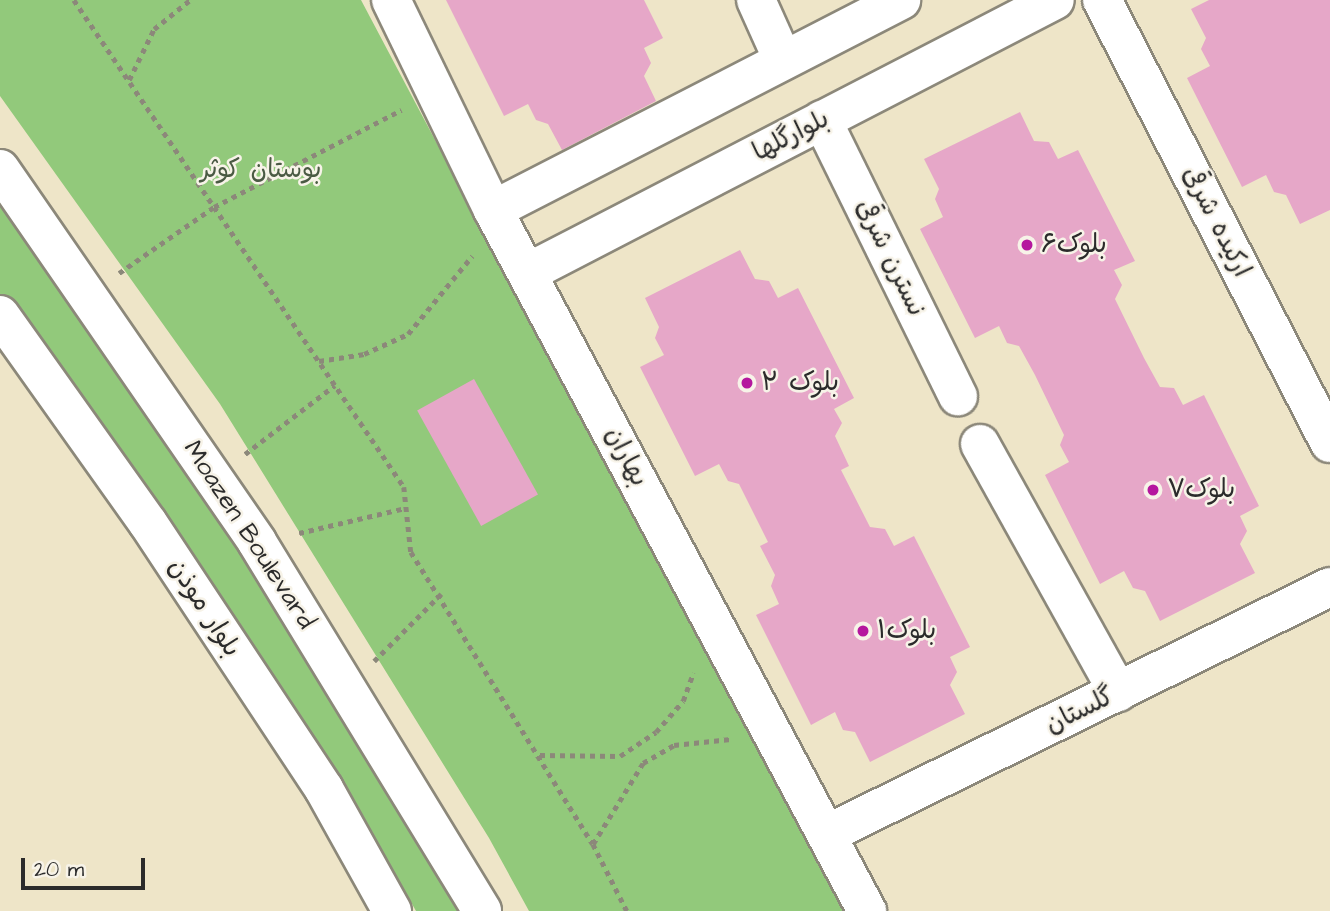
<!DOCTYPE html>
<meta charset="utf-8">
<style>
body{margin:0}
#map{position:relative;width:1330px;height:911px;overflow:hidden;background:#eee5c8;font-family:"Architects Daughter","Playpen Sans Arabic",sans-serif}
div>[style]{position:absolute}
.green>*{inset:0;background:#92c97b}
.building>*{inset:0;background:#e6a7c8;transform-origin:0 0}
.path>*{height:4.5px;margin-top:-2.25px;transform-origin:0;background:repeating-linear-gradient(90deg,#8c887a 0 5px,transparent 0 10px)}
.roads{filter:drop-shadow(2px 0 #8c887a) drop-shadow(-2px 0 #8c887a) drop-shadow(0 2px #8c887a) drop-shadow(0 -2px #8c887a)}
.street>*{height:38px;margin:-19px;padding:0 19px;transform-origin:19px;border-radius:19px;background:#fff}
.primary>*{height:38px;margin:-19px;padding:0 19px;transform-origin:19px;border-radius:19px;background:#fff}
.dots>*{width:19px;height:19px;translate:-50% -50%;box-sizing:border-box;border:4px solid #f7f3e8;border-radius:50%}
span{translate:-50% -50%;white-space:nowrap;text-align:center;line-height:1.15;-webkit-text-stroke:5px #f7f3e8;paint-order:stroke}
.street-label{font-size:26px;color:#2b2b2b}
.park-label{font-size:26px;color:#4a5a43}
.poi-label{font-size:26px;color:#2b2b2b}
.left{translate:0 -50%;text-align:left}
.scale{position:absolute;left:21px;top:858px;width:124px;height:32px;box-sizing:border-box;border:4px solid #2b2b2b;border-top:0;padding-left:9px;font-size:21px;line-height:24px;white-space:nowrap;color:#2b2b2b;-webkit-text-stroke:5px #f7f3e8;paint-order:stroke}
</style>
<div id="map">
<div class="green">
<i style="clip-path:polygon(0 0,361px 0,843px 911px,529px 911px,489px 838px,220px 404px,0 96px)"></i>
<i style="clip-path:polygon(0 195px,255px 564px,465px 911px,416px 911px,352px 798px,0 294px)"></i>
</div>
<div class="building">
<i style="clip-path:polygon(446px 0,644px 0,663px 38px,644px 48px,651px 63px,644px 76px,656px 101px,562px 150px,548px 124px,536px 120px,528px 104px,504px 116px)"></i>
<i style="clip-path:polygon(1209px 0,1330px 0,1330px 210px,1300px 224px,1286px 195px,1274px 192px,1266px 175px,1242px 187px,1187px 78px,1210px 66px,1201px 49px,1206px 38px,1191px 9px)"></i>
<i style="clip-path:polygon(1020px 112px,1034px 141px,1049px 142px,1058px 159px,1078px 150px,1135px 261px,1114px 270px,1122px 285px,1115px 299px,1144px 358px,1160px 387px,1174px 388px,1183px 405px,1204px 395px,1259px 506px,1240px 516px,1247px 531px,1240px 544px,1255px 573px,1160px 621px,1145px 591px,1133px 588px,1124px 571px,1100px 584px,1045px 475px,1069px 462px,1060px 445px,1064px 435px,1035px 375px,1019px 346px,1007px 343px,999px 326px,975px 338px,920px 229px,943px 217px,935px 199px,939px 189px,924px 159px)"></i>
<i style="clip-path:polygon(740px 250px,755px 279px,769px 281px,778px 298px,798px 288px,854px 398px,834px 409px,842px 423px,835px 436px,849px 466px,841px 470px,870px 527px,885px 529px,894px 546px,914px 536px,970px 647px,950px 657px,957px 672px,950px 685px,965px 714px,870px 762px,855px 732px,843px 730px,835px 712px,811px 725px,756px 615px,779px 604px,771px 586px,775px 575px,760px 546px,768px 542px,739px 484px,728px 481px,719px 464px,695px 476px,640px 367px,664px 355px,655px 338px,659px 327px,645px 298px)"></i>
<i style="left:474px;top:379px;width:132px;height:65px;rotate:61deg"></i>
</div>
<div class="path">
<i style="left:74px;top:0;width:588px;rotate:55.88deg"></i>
<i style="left:404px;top:487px;width:65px;rotate:83.9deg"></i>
<i style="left:411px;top:552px;width:344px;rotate:58.1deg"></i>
<i style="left:593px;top:844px;width:75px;rotate:63.1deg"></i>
<i style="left:129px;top:80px;width:57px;rotate:-63.9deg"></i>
<i style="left:154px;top:29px;width:46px;rotate:-38.9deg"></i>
<i style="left:119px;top:273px;width:116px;rotate:-34.8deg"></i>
<i style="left:214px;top:207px;width:211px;rotate:-27.4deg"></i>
<i style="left:319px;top:361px;width:46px;rotate:-8.8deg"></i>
<i style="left:364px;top:354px;width:48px;rotate:-24.4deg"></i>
<i style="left:408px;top:334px;width:101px;rotate:-50.6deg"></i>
<i style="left:245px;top:454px;width:113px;rotate:-37.5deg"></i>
<i style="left:299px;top:533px;width:110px;rotate:-13.2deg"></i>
<i style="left:374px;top:661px;width:95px;rotate:-45deg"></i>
<i style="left:540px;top:755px;width:80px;rotate:0.7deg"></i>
<i style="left:620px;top:756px;width:43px;rotate:-33.7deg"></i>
<i style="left:656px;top:732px;width:41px;rotate:-48.9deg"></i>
<i style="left:683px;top:701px;width:30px;rotate:-70deg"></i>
<i style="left:593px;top:844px;width:95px;rotate:-58.3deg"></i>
<i style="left:643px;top:763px;width:36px;rotate:-30deg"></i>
<i style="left:674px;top:745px;width:57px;rotate:-6deg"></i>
</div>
<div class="roads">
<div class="street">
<i style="left:391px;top:0;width:233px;rotate:64.1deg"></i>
<i style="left:493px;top:210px;width:795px;rotate:61.92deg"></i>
<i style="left:756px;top:0;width:66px;rotate:65.8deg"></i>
<i style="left:1102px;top:0;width:498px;rotate:62.8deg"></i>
<i style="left:822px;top:120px;width:308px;rotate:63.8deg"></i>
<i style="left:493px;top:210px;width:459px;rotate:-27.2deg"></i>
<i style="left:527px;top:273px;width:594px;rotate:-27.34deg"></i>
<i style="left:980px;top:444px;width:284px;rotate:60.9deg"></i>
<i style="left:829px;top:833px;width:558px;rotate:-26.15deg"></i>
</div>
<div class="primary">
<i style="left:0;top:169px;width:453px;rotate:55.4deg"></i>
<i style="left:257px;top:542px;width:432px;rotate:58.6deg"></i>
<i style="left:0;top:315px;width:255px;rotate:54.6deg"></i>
<i style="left:148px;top:523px;width:319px;rotate:56.5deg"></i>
<i style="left:324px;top:789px;width:140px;rotate:60.9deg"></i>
</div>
</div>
<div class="dots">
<i style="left:1027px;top:245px;background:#b5179e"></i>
<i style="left:747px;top:383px;background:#b5179e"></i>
<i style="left:1153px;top:490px;background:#b5179e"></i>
<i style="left:863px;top:631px;background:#b5179e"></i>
</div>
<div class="street-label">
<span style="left:791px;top:136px;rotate:-27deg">بلوارگلها</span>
<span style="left:1216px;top:222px;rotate:63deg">ارکیده شرقی</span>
<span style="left:890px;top:258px;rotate:64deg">نسترن شرقی</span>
<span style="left:626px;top:457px;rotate:62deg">بهاران</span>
<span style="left:249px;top:535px;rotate:57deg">Moazen Boulevard</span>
<span style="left:204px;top:608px;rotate:57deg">بلوار موذن</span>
<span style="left:1080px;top:711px;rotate:-26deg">گلستان</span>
</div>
<div class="park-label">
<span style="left:261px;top:170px">بوستان کوثر</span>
</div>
<div class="poi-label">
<span class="left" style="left:1041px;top:245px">بلوک۶</span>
<span class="left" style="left:761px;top:383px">بلوک ۲</span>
<span class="left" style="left:1167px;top:490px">بلوک۷</span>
<span class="left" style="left:877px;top:631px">بلوک۱</span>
</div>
<div class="scale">20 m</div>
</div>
